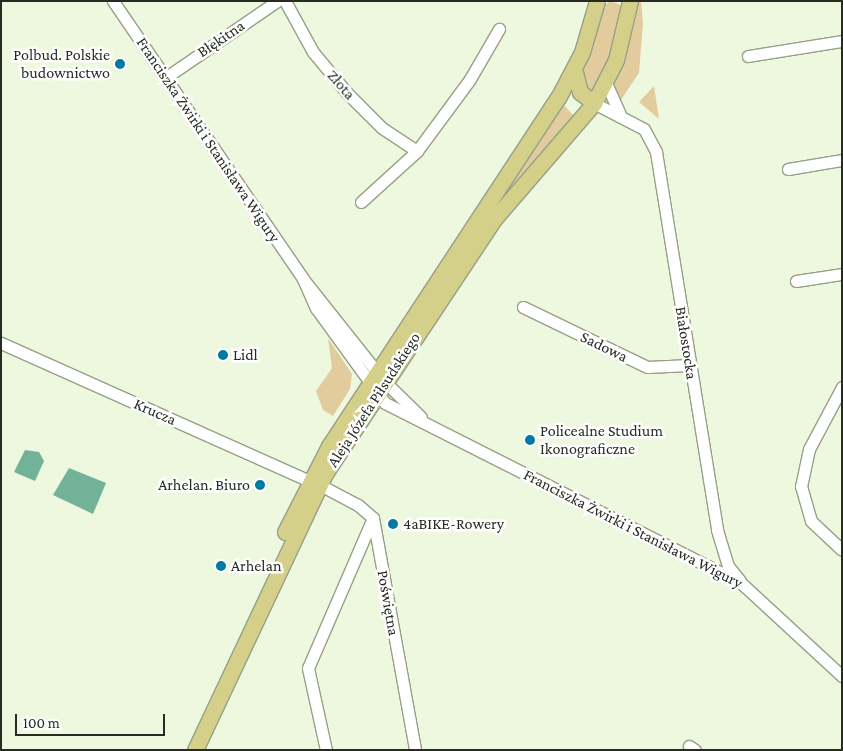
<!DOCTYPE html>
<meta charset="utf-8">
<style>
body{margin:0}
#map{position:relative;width:843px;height:751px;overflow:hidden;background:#edf8de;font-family:"Crimson Pro",serif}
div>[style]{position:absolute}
.green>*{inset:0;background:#e2cc9e}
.water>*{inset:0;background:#72b299}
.roads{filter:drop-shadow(1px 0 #95a088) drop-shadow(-1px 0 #95a088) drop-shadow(0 1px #95a088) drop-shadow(0 -1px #95a088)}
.minor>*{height:11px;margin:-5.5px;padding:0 5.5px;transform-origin:5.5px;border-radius:5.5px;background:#fff}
.major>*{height:15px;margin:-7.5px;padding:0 7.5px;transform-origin:7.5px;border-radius:7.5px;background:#d4d089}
.dots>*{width:14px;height:14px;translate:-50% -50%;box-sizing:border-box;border:2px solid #fff;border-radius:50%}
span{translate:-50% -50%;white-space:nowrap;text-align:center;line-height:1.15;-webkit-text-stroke:5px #fff;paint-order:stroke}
.street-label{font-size:16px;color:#272b21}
.poi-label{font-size:16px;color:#272b21}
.right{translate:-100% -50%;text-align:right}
.left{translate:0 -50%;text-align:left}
.frame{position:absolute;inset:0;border:2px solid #272b21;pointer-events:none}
.scale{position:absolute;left:15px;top:714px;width:150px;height:22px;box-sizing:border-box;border:2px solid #272b21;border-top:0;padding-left:6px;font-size:15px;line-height:18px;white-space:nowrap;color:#272b21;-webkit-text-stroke:4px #fff;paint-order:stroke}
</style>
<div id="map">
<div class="green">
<i style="clip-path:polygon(610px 1px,621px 5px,613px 51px,593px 91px,587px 92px,581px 72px,603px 7px)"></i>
<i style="clip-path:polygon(635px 1px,641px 1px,643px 23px,639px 73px,619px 103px,613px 81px,629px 42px)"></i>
<i style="clip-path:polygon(654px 86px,659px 119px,639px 102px)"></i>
<i style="clip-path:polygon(563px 104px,574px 116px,507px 192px)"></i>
<i style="clip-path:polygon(328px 338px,352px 374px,350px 389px,333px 416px,323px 410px,316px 391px,332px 368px)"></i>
</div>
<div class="water">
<i style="clip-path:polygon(25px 450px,39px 452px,44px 461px,35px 481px,14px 472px)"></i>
<i style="clip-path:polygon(69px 468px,106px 483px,93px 514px,53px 495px)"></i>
</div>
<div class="roads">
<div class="minor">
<i style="left:113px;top:1px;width:337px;rotate:55.6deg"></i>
<i style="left:303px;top:279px;width:132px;rotate:51.5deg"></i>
<i style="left:385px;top:382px;width:50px;rotate:44.2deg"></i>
<i style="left:285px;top:1px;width:58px;rotate:61.2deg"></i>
<i style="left:313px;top:52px;width:53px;rotate:50.3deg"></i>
<i style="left:347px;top:93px;width:49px;rotate:45deg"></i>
<i style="left:382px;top:128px;width:42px;rotate:33.3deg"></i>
<i style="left:417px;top:151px;width:89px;rotate:-53.6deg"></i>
<i style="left:470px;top:79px;width:58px;rotate:-59.9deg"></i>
<i style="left:748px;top:56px;width:95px;rotate:-9.1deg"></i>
<i style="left:165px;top:78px;width:136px;rotate:-34.5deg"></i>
<i style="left:606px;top:83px;width:34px;rotate:66deg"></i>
<i style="left:594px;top:103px;width:56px;rotate:27.5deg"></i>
<i style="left:644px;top:129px;width:26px;rotate:62deg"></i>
<i style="left:656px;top:152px;width:383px;rotate:80.8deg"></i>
<i style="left:717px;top:530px;width:38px;rotate:73deg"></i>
<i style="left:728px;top:566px;width:19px;rotate:51deg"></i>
<i style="left:788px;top:169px;width:55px;rotate:-9.5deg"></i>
<i style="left:361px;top:202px;width:76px;rotate:-42.3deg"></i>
<i style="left:303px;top:279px;width:32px;rotate:66deg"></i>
<i style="left:316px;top:308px;width:117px;rotate:54deg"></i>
<i style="left:385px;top:403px;width:398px;rotate:26.8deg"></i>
<i style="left:740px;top:582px;width:139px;rotate:42.7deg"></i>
<i style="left:796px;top:281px;width:47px;rotate:-8.7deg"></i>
<i style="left:523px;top:307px;width:138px;rotate:25.8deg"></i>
<i style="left:647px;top:367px;width:43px;rotate:-2.7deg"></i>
<i style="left:1px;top:343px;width:338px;rotate:24.1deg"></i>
<i style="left:842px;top:387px;width:70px;rotate:118deg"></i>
<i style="left:809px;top:449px;width:38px;rotate:102deg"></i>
<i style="left:801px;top:486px;width:36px;rotate:74deg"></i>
<i style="left:811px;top:521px;width:42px;rotate:43.1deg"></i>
<i style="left:320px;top:485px;width:43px;rotate:27.8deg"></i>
<i style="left:358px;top:505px;width:20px;rotate:41deg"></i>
<i style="left:373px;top:518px;width:236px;rotate:79.7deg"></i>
<i style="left:689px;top:746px;width:7px;rotate:34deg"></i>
<i style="left:326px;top:750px;width:84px;rotate:-102.4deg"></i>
<i style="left:308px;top:668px;width:163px;rotate:-66.6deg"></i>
</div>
<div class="major">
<i style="left:574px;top:68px;width:25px;rotate:76deg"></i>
<i style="left:580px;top:92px;width:18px;rotate:38deg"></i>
<i style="left:285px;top:532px;width:97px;rotate:-62.9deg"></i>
<i style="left:329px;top:446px;width:417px;rotate:-56.7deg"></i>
<i style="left:558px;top:98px;width:52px;rotate:-62.4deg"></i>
<i style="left:582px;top:52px;width:53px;rotate:-73.6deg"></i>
<i style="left:195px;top:750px;width:307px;rotate:-64.8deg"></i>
<i style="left:326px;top:472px;width:304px;rotate:-56.4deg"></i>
<i style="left:494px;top:219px;width:153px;rotate:-49.2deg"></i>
<i style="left:594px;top:103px;width:48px;rotate:-62.9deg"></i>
<i style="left:616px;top:60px;width:61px;rotate:-76.7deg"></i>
</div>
</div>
<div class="dots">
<i style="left:120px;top:64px;background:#007aa1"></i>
<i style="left:223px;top:355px;background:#007aa1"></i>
<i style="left:530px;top:440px;background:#007aa1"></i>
<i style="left:260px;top:485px;background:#007aa1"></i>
<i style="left:393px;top:524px;background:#007aa1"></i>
<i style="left:221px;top:566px;background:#007aa1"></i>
</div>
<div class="street-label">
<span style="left:221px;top:39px;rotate:-34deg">Błękitna</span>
<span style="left:341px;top:85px;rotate:49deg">Złota</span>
<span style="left:208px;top:140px;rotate:56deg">Franciszka Żwirki i Stanisława Wigury</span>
<span style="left:686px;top:343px;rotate:81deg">Białostocka</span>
<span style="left:604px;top:347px;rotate:26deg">Sadowa</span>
<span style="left:374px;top:400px;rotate:-57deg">Aleja Józefa Piłsudskiego</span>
<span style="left:155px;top:412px;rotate:24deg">Krucza</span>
<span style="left:633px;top:529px;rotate:27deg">Franciszka Żwirki i Stanisława Wigury</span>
<span style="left:388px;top:603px;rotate:80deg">Poświętna</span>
</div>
<div class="poi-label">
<span class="right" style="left:110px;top:64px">Polbud. Polskie<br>budownictwo</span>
<span class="left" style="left:233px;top:355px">Lidl</span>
<span class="left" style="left:540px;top:440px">Policealne Studium<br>Ikonograficzne</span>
<span class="right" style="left:250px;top:485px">Arhelan. Biuro</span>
<span class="left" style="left:403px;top:524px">4aBIKE-Rowery</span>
<span class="left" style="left:231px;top:566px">Arhelan</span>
</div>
<div class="frame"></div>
<div class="scale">100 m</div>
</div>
